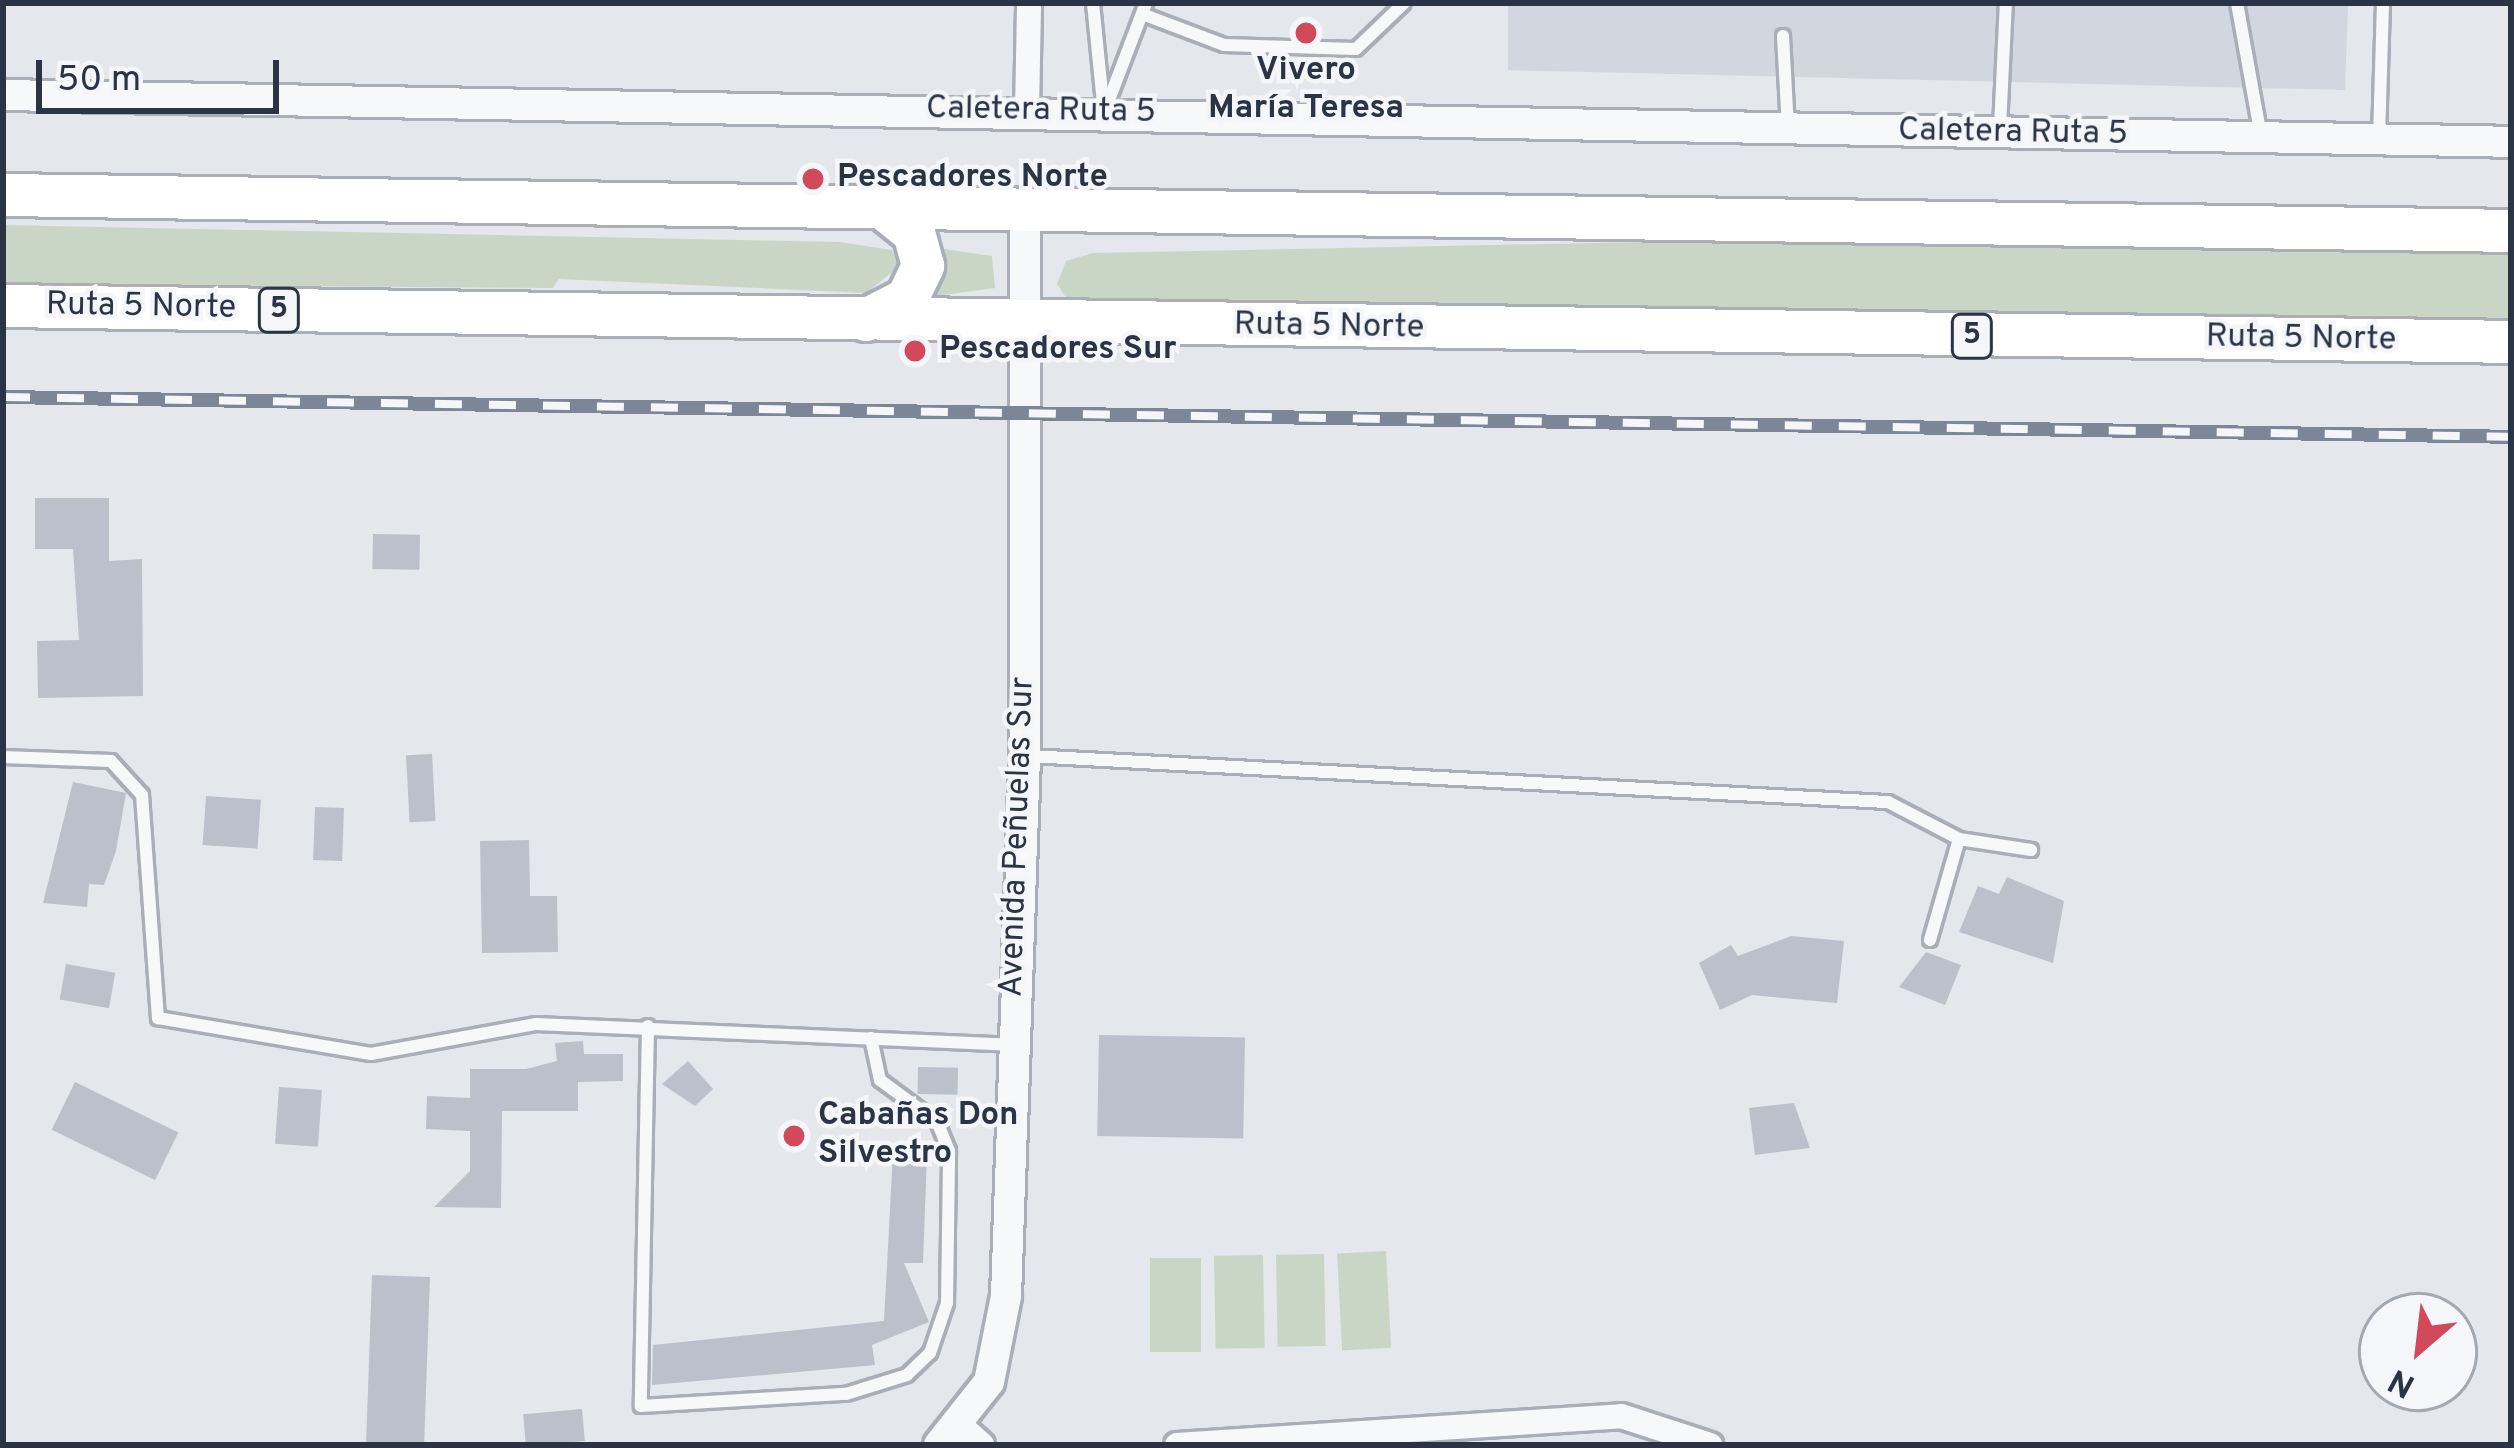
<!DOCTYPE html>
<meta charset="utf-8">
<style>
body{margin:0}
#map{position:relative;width:2514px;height:1448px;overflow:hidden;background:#e4e7ec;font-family:Overpass,sans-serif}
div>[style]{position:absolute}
.built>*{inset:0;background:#d2d6de}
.green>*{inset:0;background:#c9d6c5;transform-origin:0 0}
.building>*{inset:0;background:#bbc0ca;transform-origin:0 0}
.roads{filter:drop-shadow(3px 0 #a9aeb7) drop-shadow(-3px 0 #a9aeb7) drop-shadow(0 3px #a9aeb7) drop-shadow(0 -3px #a9aeb7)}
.service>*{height:12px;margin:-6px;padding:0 6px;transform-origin:6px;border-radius:6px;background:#f7f8fa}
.minor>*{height:24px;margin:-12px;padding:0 12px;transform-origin:12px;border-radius:12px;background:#f7f8fa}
.tertiary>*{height:30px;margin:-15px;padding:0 15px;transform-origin:15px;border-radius:15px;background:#f7f8fa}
.trunk>*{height:42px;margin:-21px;padding:0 21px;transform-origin:21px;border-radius:21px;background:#fff}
.rail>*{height:14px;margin-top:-7px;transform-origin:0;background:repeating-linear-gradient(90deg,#f4f6f9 0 27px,#7d8696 0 54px);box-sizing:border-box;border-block:3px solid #7d8696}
.dots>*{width:33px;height:33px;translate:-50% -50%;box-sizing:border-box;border:6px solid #f4f6f9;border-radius:50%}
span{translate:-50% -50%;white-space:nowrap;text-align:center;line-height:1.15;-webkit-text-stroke:9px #f4f6f9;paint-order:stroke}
.shield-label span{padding:3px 9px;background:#f4f6f9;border:3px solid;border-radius:9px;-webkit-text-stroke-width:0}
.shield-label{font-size:30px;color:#2b3445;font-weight:700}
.poi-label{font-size:33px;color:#2b3445;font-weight:700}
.left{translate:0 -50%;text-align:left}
.street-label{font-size:33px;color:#2b3445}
.frame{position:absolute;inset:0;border:6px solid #2b3445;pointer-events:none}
.north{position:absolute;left:2358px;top:1292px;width:120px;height:120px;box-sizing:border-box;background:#f4f6f9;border:3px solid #a4a8b1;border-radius:50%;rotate:208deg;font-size:33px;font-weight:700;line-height:48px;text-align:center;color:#2b3445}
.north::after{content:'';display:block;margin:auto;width:42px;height:54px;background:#d1495b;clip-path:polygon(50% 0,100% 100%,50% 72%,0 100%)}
.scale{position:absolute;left:36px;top:60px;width:243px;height:54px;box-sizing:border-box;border:6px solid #2b3445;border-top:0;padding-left:15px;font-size:36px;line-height:42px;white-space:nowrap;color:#2b3445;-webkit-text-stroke:9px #f4f6f9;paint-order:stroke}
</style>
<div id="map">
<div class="built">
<i style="clip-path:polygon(1508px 3px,2348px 3px,2345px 90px,1508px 70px)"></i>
</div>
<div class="green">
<i style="clip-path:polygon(3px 225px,840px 242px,892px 250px,900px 266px,866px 293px,559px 279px,553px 288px,3px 284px)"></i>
<i style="clip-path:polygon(1693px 241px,2511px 251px,2511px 323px,1069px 302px,1057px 284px,1066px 261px,1093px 253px)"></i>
<i style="clip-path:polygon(937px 248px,992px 256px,995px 288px,928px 297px,942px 273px)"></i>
<i style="left:1386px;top:1251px;width:97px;height:49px;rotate:87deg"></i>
<i style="left:1324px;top:1254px;width:92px;height:48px;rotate:89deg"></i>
<i style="left:1263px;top:1255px;width:93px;height:49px;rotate:89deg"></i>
<i style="left:1150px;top:1258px;width:51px;height:94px"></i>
</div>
<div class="building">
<i style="clip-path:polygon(35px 498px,109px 498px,109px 561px,142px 559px,143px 696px,38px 698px,37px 641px,79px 640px,73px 549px,35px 549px)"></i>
<i style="left:373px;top:534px;width:47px;height:35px;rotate:1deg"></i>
<i style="left:432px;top:754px;width:67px;height:26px;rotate:87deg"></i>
<i style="clip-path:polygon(73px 782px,126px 793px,116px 851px,104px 885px,89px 884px,87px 907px,43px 903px)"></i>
<i style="left:206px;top:796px;width:55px;height:49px;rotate:4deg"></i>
<i style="left:315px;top:807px;width:29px;height:53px;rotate:2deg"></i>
<i style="clip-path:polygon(529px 840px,530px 896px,557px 896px,558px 952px,482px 953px,480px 841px)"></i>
<i style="clip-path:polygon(2007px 877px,2064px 901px,2053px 963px,1959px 932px,1978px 886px,1999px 894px)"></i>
<i style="clip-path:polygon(1791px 936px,1844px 941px,1837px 1003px,1752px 995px,1720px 1010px,1699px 963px,1731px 945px,1738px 956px)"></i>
<i style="clip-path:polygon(1926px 952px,1961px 965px,1945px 1005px,1899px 987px)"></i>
<i style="left:66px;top:964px;width:50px;height:36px;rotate:10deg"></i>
<i style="left:1099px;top:1035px;width:146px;height:101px;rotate:1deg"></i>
<i style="clip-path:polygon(583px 1041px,584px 1054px,623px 1054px,623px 1081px,578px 1082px,578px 1111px,502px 1111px,501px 1208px,434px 1207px,470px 1171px,470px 1131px,426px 1129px,427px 1096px,470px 1098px,470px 1069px,526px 1069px,557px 1061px,555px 1043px)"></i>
<i style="clip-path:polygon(688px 1061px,713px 1089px,695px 1106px,662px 1084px)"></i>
<i style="left:918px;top:1067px;width:40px;height:27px;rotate:1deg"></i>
<i style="left:75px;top:1082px;width:115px;height:53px;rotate:26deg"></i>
<i style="left:279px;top:1087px;width:43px;height:57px;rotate:4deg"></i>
<i style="clip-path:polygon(1794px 1103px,1810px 1148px,1755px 1155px,1749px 1108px)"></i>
<i style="clip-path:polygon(893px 1153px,927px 1155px,923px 1263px,904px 1263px,929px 1322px,872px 1345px,875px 1365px,652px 1385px,653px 1345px,884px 1321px)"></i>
<i style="left:372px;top:1275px;width:58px;height:168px;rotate:2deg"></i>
<i style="left:582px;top:1409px;width:32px;height:59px;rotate:85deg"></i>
</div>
<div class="roads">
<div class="service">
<i style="left:1093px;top:3px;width:111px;rotate:84.3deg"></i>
<i style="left:2237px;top:3px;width:136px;rotate:79.8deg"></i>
<i style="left:1142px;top:14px;width:88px;rotate:20.7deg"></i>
<i style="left:1224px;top:45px;width:132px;rotate:1.7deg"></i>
<i style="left:1356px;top:49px;width:66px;rotate:-43.8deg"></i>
<i style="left:1783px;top:36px;width:91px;rotate:86.9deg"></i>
<i style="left:1104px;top:113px;width:118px;rotate:-69.1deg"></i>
<i style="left:2000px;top:128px;width:125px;rotate:-87.3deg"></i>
<i style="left:2379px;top:138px;width:135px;rotate:-88.3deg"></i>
<i style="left:1029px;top:756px;width:860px;rotate:3.07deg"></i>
<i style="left:1888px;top:802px;width:80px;rotate:27.5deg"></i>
<i style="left:1959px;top:839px;width:73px;rotate:8.7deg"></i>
<i style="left:3px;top:757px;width:108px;rotate:2.1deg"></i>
<i style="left:111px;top:761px;width:46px;rotate:47.6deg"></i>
<i style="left:142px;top:795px;width:224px;rotate:85.9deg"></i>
<i style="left:158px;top:1018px;width:216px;rotate:9.6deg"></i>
<i style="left:371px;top:1054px;width:168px;rotate:-10.3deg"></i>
<i style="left:536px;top:1024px;width:475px;rotate:2.5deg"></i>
<i style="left:1930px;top:940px;width:105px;rotate:-74deg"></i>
<i style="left:648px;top:1026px;width:380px;rotate:91.1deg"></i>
<i style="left:641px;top:1406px;width:205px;rotate:-3.4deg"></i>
<i style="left:846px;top:1394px;width:64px;rotate:-17.3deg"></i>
<i style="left:907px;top:1375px;width:32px;rotate:-44deg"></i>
<i style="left:930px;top:1353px;width:53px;rotate:-71.2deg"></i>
<i style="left:947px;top:1303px;width:152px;rotate:-89.2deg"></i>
<i style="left:949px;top:1151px;width:31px;rotate:-112deg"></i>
<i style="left:937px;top:1122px;width:71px;rotate:-143.6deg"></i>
<i style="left:880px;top:1080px;width:43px;rotate:-102.1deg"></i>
</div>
<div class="minor">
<i style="left:1027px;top:111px;width:108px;rotate:-88.9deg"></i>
<i style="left:959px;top:1424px;width:31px;rotate:42deg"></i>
<i style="left:1177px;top:1445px;width:445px;rotate:-3.7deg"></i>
<i style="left:1621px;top:1416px;width:94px;rotate:18deg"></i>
</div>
<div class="tertiary">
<i style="left:3px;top:95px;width:2508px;rotate:1.07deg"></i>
<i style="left:939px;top:1445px;width:80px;rotate:-51.6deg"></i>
<i style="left:989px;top:1382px;width:88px;rotate:-78.8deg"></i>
<i style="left:1006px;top:1296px;width:540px;rotate:-87.98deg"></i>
<i style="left:1025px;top:756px;width:546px;rotate:-90deg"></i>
</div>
<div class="trunk">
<i style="left:3px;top:195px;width:2508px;rotate:0.82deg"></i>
<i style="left:3px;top:306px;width:2508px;rotate:0.82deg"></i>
<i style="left:866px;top:320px;width:46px;rotate:-27.1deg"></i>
<i style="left:907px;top:299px;width:37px;rotate:-64deg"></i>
<i style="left:923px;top:266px;width:34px;rotate:-105deg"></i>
<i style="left:914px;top:233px;width:40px;rotate:-141deg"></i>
</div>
</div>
<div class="rail">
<i style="left:3px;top:397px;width:2508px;rotate:0.91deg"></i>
</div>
<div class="dots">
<i style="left:1306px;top:33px;background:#d1495b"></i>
<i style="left:813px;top:179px;background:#d1495b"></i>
<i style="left:915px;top:351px;background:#d1495b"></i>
<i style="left:794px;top:1136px;background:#d1495b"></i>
</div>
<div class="shield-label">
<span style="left:279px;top:310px">5</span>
<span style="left:1972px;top:336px">5</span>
</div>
<div class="poi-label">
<span style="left:1306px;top:91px">Vivero<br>María Teresa</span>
<span class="left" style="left:837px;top:179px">Pescadores Norte</span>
<span class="left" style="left:939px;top:351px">Pescadores Sur</span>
<span class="left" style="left:818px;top:1136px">Cabañas Don<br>Silvestro</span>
</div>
<div class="street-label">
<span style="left:1041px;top:112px;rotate:1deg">Caletera Ruta 5</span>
<span style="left:2013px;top:134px;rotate:1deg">Caletera Ruta 5</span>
<span style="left:141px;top:308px;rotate:1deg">Ruta 5 Norte</span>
<span style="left:1329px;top:328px;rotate:1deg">Ruta 5 Norte</span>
<span style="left:2301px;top:340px;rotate:1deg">Ruta 5 Norte</span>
<span style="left:1019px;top:837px;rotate:-88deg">Avenida Peñuelas Sur</span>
</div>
<div class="frame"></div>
<div class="north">N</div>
<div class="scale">50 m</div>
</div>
